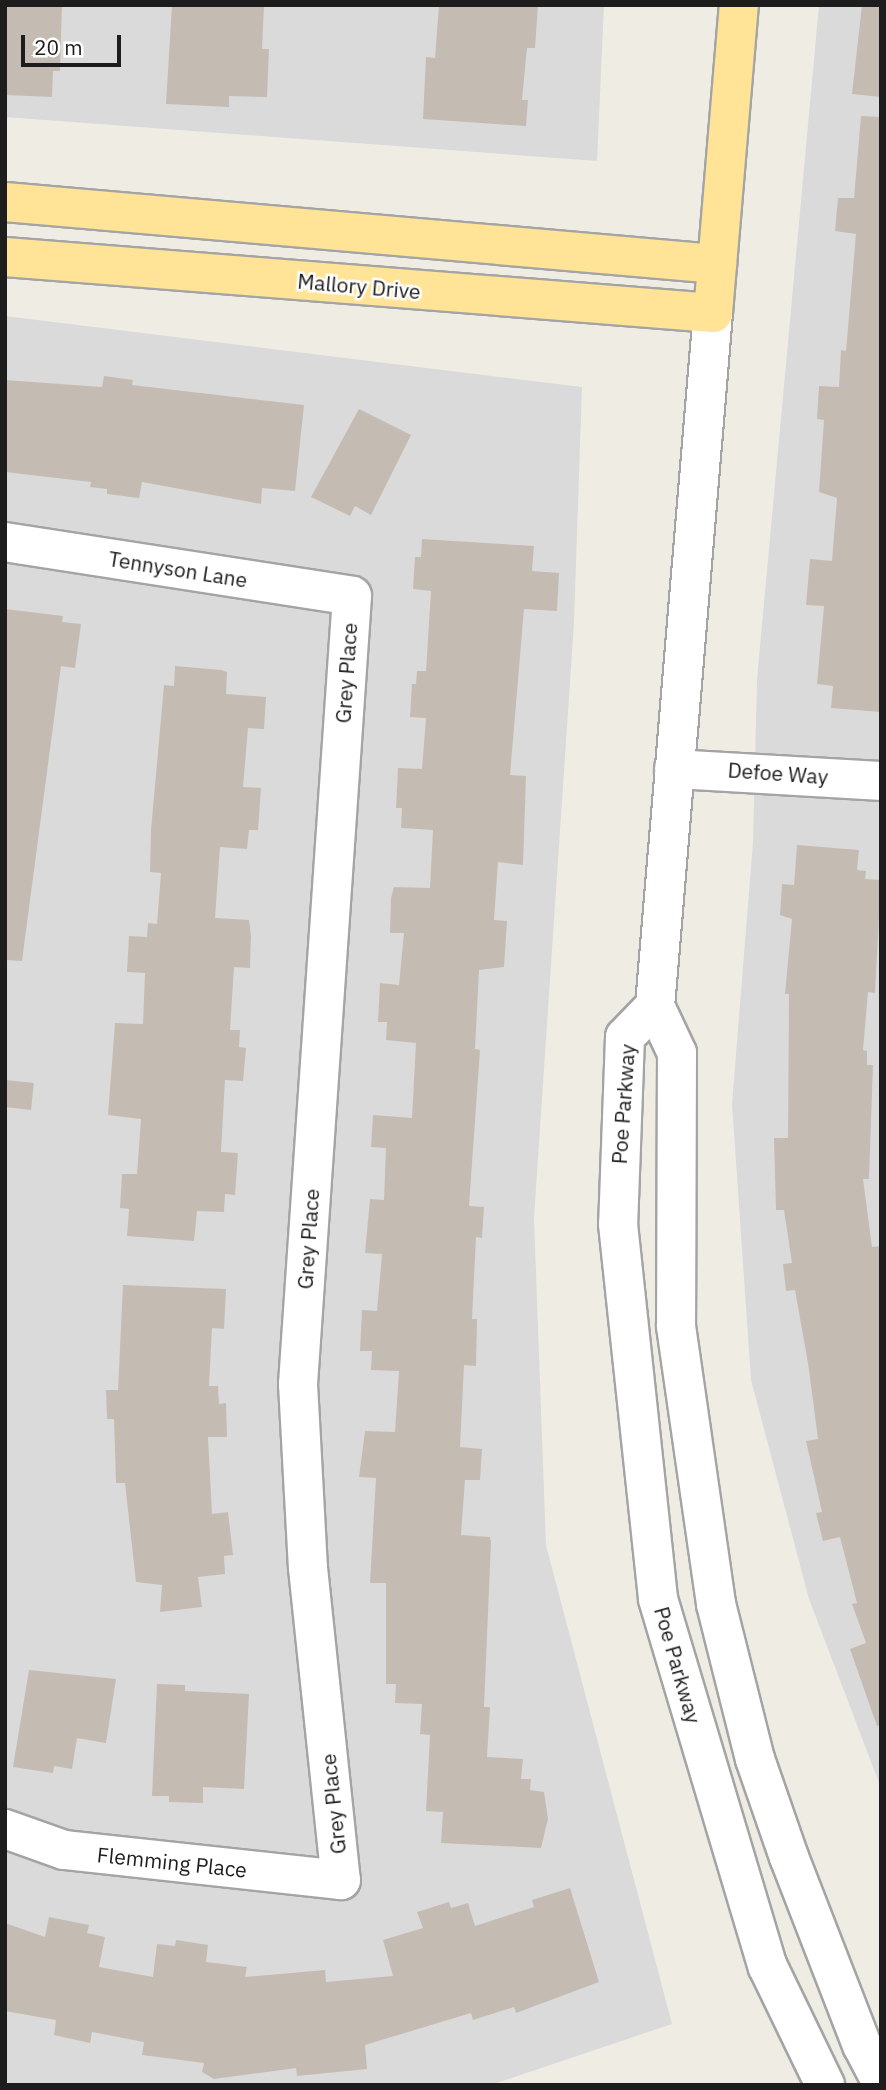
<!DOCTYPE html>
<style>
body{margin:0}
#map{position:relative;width:886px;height:2090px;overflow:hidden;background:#efede3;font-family:"IBM Plex Sans",sans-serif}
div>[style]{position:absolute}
.residential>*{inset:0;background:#dbdada}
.building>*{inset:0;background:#c4bcb2;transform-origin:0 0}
.roads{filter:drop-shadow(2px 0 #a4a4a4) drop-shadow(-2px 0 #a4a4a4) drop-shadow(0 2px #a4a4a4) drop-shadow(0 -2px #a4a4a4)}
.minor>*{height:38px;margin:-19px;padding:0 19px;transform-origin:19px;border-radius:19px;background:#fff}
.major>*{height:38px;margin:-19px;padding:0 19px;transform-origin:19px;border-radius:19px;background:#ffe498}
span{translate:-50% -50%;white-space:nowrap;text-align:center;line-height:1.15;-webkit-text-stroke:5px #fff;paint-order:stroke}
.street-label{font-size:21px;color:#1d1d1d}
.frame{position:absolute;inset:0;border:7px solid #1d1d1d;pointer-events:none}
.scale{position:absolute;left:21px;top:35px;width:100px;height:32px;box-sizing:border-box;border:4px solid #1d1d1d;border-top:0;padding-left:9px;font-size:21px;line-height:24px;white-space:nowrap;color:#1d1d1d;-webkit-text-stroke:5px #fff;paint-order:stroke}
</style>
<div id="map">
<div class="residential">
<i style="clip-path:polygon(5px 5px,604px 5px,597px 161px,5px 117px)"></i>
<i style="clip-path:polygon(819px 5px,881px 5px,881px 1788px,809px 1599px,751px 1380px,732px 1104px,753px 842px,757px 679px)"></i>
<i style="clip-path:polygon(5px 316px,582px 387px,574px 623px,534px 1218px,546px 1545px,672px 2024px,491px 2085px,5px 2085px)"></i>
</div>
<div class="building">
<i style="clip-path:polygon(5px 5px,62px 5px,60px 71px,53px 71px,52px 97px,5px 95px)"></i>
<i style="clip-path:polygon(172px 5px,264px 5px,262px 49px,269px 49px,267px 97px,229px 96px,229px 107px,166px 104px)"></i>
<i style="clip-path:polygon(439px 5px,538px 5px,535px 48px,527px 48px,522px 100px,528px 100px,526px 126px,423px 119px,426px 57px,435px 58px)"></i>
<i style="clip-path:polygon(862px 5px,881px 5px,881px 97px,852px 94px)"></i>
<i style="clip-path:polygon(861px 116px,881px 117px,881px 712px,831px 708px,833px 686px,817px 684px,824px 606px,806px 605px,810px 559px,832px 561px,837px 498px,819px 492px,824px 420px,817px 419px,819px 386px,839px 387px,841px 350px,846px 351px,856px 234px,835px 231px,838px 198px,854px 198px)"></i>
<i style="clip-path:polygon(104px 376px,133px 380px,132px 385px,304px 405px,295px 491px,262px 488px,261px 504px,142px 482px,139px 498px,107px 494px,107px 489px,90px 487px,91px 482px,5px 472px,5px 380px,102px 387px)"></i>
<i style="clip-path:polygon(359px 409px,411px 435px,371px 515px,355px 506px,350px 516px,311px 497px)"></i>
<i style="clip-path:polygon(422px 539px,534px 546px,532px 571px,559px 573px,557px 611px,524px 609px,510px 775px,526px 776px,523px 865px,498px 862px,494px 920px,507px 921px,504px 967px,479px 970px,475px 1049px,480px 1050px,469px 1206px,484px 1207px,482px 1238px,476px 1237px,472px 1319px,477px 1319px,476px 1366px,464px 1365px,460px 1447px,482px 1449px,480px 1480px,465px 1480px,461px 1535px,490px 1537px,491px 1542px,484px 1707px,490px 1707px,487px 1757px,523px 1759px,521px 1779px,531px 1779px,530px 1790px,544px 1792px,548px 1819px,541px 1848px,441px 1843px,443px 1812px,426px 1811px,430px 1735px,420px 1734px,422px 1704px,395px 1703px,396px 1684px,386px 1684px,386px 1583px,370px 1583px,376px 1478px,359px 1477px,365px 1431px,395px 1432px,399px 1371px,371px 1370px,372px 1351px,360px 1351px,362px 1310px,377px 1311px,382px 1254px,365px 1253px,370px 1199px,384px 1200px,386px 1148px,371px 1147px,373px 1115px,412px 1118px,416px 1043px,386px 1040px,387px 1022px,378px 1022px,380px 983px,399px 985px,404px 933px,390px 933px,391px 898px,394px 887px,430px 888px,433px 830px,401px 828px,402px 808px,396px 808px,398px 768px,422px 769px,426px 718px,410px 717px,412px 684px,416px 684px,417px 671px,426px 671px,431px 591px,413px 589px,415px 557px,421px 557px)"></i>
<i style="clip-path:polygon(5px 609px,63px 616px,62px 622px,81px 624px,75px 668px,61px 666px,22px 961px,5px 960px)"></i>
<i style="clip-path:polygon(175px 666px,221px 670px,227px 672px,226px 694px,266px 697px,264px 729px,248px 728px,243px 787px,261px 788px,258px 830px,249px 830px,247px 849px,220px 847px,215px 918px,249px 920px,251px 935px,250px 968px,234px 967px,230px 1030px,240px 1030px,239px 1047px,246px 1048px,243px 1081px,225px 1080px,221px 1152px,238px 1153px,235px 1195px,225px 1194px,224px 1212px,197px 1211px,194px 1241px,127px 1236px,129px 1209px,120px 1208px,122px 1174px,137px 1174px,141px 1119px,108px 1115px,115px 1023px,143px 1024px,145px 973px,127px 972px,129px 936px,147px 937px,148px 923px,157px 924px,161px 873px,150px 872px,151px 830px,164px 685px,174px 686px)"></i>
<i style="clip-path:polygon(797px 845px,859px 850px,857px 870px,866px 871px,865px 879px,881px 880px,875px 993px,868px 992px,863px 1050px,867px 1051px,867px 1065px,873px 1065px,869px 1179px,863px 1179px,872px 1247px,881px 1246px,881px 1725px,877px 1726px,850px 1649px,866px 1643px,852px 1604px,857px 1603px,840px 1537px,823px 1541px,816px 1513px,822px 1512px,806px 1441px,818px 1439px,808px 1363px,795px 1290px,786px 1291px,783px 1264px,792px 1263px,784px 1210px,776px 1210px,774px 1138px,788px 1138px,789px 994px,785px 994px,792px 919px,780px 915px,782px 884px,794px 885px)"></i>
<i style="left:5px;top:1080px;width:29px;height:27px;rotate:6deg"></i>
<i style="clip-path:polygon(123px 1285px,226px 1289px,224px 1329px,212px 1328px,209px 1386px,218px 1386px,219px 1404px,226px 1403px,227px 1437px,208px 1437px,212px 1514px,228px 1512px,233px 1555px,224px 1556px,225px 1574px,198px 1577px,202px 1607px,160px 1612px,162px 1585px,136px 1582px,125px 1483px,116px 1483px,114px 1419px,107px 1419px,106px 1390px,118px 1390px)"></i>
<i style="clip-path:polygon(29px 1670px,116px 1679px,106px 1743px,77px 1738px,72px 1769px,54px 1766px,53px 1773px,13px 1767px)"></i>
<i style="clip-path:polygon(157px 1684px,185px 1685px,185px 1691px,249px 1694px,244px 1789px,203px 1787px,203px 1803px,169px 1802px,169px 1796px,152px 1796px)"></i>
<i style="clip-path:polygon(570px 1888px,599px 1982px,516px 2013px,514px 2007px,473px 2020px,471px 2013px,365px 2045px,367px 2069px,297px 2076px,296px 2068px,214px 2079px,202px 2072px,204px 2063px,142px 2055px,144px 2042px,92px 2032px,90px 2043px,54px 2035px,56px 2020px,5px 2011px,5px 1923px,45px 1937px,49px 1917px,89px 1925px,87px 1933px,105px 1937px,99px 1967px,153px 1977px,157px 1944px,175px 1946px,176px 1940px,208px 1945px,206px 1962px,247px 1967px,245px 1977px,325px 1970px,326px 1982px,393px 1976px,383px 1940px,423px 1928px,417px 1912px,449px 1902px,451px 1908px,468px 1903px,475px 1926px,534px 1907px,532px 1900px)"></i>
</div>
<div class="roads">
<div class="minor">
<i style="left:5px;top:542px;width:351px;rotate:8.8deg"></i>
<i style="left:352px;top:596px;width:790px;rotate:93.92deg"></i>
<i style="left:298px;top:1384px;width:184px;rotate:86.9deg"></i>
<i style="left:308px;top:1568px;width:314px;rotate:84deg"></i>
<i style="left:341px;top:1880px;width:279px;rotate:-173.8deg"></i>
<i style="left:64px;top:1850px;width:63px;rotate:-160.4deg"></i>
<i style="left:674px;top:769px;width:207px;rotate:3.3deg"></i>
<i style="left:655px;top:1006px;width:43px;rotate:134.1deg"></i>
<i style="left:625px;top:1037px;width:187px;rotate:92.1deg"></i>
<i style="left:618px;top:1224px;width:377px;rotate:83.9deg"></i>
<i style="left:658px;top:1599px;width:384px;rotate:73.4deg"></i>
<i style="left:768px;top:1967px;width:131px;rotate:64.2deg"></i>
<i style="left:655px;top:1006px;width:52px;rotate:64.9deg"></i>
<i style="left:677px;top:1053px;width:273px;rotate:90.2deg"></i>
<i style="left:676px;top:1326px;width:281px;rotate:81.8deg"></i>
<i style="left:716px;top:1604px;width:160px;rotate:75.9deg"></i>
<i style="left:755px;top:1759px;width:104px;rotate:70.9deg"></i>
<i style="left:789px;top:1857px;width:202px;rotate:68.8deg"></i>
<i style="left:862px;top:2045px;width:41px;rotate:62.2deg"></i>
<i style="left:655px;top:1006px;width:695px;rotate:-85.22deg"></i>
</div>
<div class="major">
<i style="left:5px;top:202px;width:715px;rotate:4.98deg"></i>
<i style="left:5px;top:257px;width:710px;rotate:4.52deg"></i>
<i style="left:713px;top:313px;width:309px;rotate:-85.2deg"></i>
</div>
</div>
<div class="street-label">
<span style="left:359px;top:286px;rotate:5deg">Mallory Drive</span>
<span style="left:178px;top:569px;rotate:9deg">Tennyson Lane</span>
<span style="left:346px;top:673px;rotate:-86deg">Grey Place</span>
<span style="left:778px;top:773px;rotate:4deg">Defoe Way</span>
<span style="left:623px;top:1104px;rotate:-86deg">Poe Parkway</span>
<span style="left:308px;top:1239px;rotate:-86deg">Grey Place</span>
<span style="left:678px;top:1665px;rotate:74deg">Poe Parkway</span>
<span style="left:333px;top:1804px;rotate:-96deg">Grey Place</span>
<span style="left:172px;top:1862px;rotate:6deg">Flemming Place</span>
</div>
<div class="frame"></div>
<div class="scale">20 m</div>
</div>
